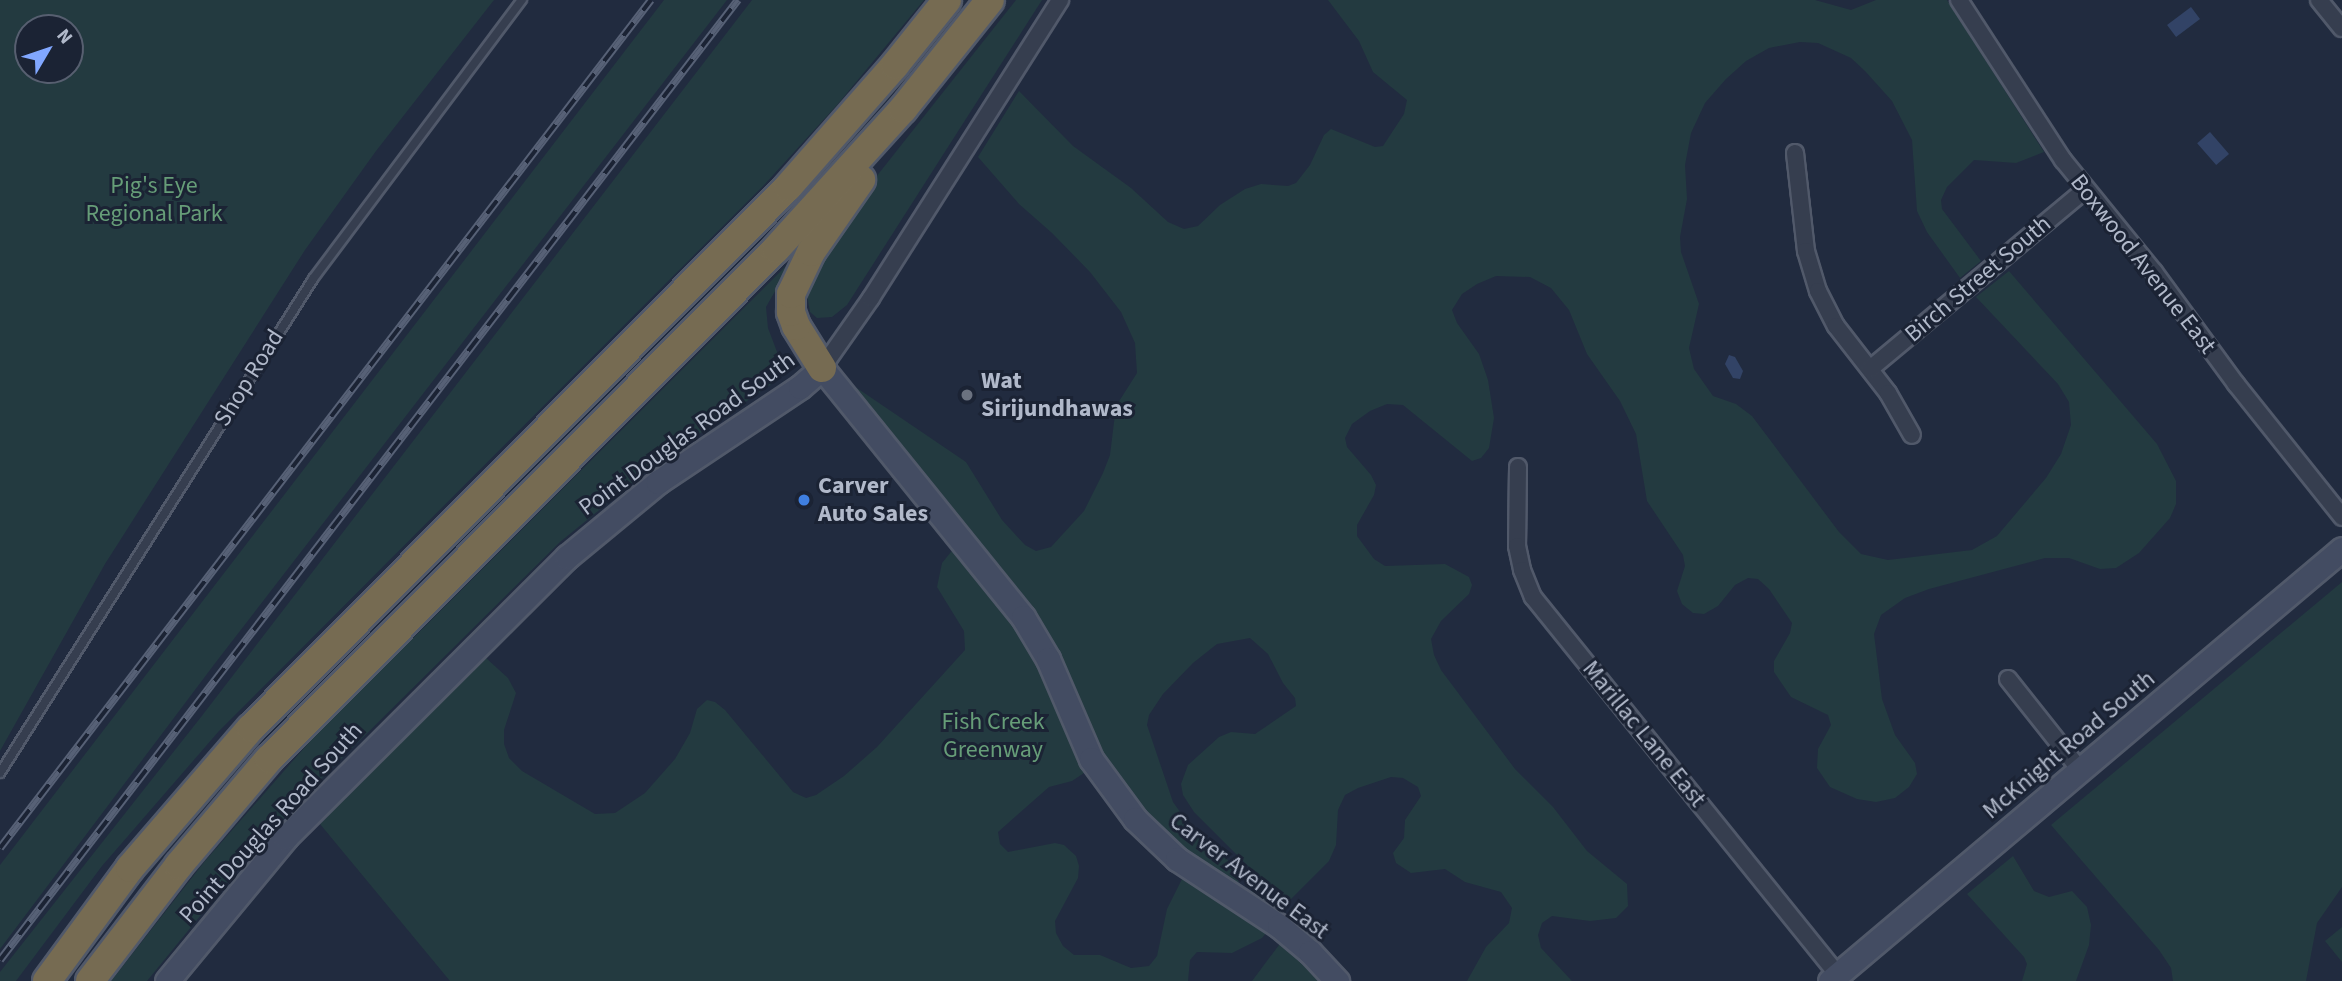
<!DOCTYPE html>
<style>
body{margin:0}
#map{position:relative;width:2342px;height:981px;overflow:hidden;background:#212b3f;font-family:"Source Sans 3",sans-serif}
div>[style]{position:absolute}
.green>*{inset:0;background:#233a40}
.water>*{inset:0;background:#324366;transform-origin:0 0}
.roads{filter:drop-shadow(2px 0 #51596a) drop-shadow(-2px 0 #51596a) drop-shadow(0 2px #51596a) drop-shadow(0 -2px #51596a)}
.lane>*{height:8px;margin:-4px;padding:0 4px;transform-origin:4px;border-radius:4px;background:#363e4f}
.street>*{height:16px;margin:-8px;padding:0 8px;transform-origin:8px;border-radius:8px;background:#363e4f}
.secondary>*{height:23px;margin:-11.5px;padding:0 11.5px;transform-origin:11.5px;border-radius:11.5px;background:#434c62}
.highway>*{height:28px;margin:-14px;padding:0 14px;transform-origin:14px;border-radius:14px;background:#766b52}
.rail>*{height:8px;margin-top:-4px;transform-origin:0;background:repeating-linear-gradient(90deg,#1b2334 0 16px,#576176 0 32px);box-sizing:border-box;border-block:2px solid #576176}
.dots>*{width:19px;height:19px;translate:-50% -50%;box-sizing:border-box;border:4px solid #1b2334;border-radius:50%}
span{translate:-50% -50%;white-space:nowrap;text-align:center;line-height:1.15;-webkit-text-stroke:6px #1b2334;paint-order:stroke}
.park-label{font-size:24px;color:#669d78}
.street-label{font-size:24px;color:#b1b9ca}
.poi-label{font-size:24px;color:#b1b9ca;font-weight:700}
.left{translate:0 -50%;text-align:left}
.north{position:absolute;left:14px;top:14px;width:70px;height:70px;box-sizing:border-box;background:#1b2334;border:2px solid #575f70;border-radius:50%;rotate:51deg;font-size:19px;font-weight:700;line-height:28px;text-align:center;color:#b1b9ca}
.north::after{content:'';display:block;margin:auto;width:24px;height:32px;background:#81a7ff;clip-path:polygon(50% 0,100% 100%,50% 72%,0 100%)}
</style>
<div id="map">
<div class="green">
<i style="clip-path:polygon(evenodd,0 0,494px 0,376px 151px,305px 250px,105px 564px,0 751px,0 0,28px 28px,70px 28px,70px 70px,28px 70px,28px 28px)"></i>
<i style="clip-path:polygon(664px 0,727px 0,216px 662px,0 949px,0 865px)"></i>
<i style="clip-path:polygon(752px 0,924px 0,837px 105px,764px 185px,219px 731px,102px 866px,16px 981px,0 981px,0 972px,201px 717px)"></i>
<i style="clip-path:polygon(1016px 0,1042px 0,847px 305px,832px 317px,817px 318px,810px 312px,807px 295px,822px 255px,872px 182px)"></i>
<i style="clip-path:polygon(1328px 0,1815px 0,1851px 10px,1876px 0,1947px 0,2044px 152px,2016px 163px,1974px 160px,1947px 187px,1941px 200px,1942px 209px,1981px 261px,1960px 278px,1927px 232px,1917px 211px,1912px 140px,1892px 101px,1865px 71px,1851px 58px,1818px 43px,1800px 42px,1769px 48px,1746px 61px,1726px 79px,1705px 103px,1691px 133px,1685px 165px,1687px 199px,1680px 237px,1681px 252px,1699px 304px,1689px 348px,1694px 369px,1713px 396px,1736px 404px,1752px 416px,1839px 532px,1861px 554px,1888px 560px,1972px 550px,1997px 536px,2046px 478px,2061px 454px,2071px 425px,2069px 402px,2058px 384px,1976px 297px,2009px 271px,2157px 444px,2176px 481px,2176px 504px,2170px 518px,2139px 553px,2116px 568px,2100px 569px,2069px 558px,2045px 558px,1929px 589px,1905px 598px,1881px 615px,1874px 634px,1882px 699px,1895px 735px,1915px 763px,1917px 774px,1909px 787px,1895px 798px,1876px 802px,1857px 799px,1830px 787px,1817px 768px,1818px 749px,1831px 725px,1828px 715px,1791px 697px,1774px 672px,1774px 661px,1790px 633px,1792px 623px,1769px 589px,1758px 579px,1748px 578px,1735px 585px,1718px 606px,1704px 614px,1693px 613px,1682px 604px,1677px 591px,1685px 566px,1683px 555px,1647px 501px,1636px 434px,1620px 401px,1587px 354px,1569px 310px,1551px 288px,1530px 277px,1496px 276px,1477px 284px,1462px 294px,1452px 310px,1457px 323px,1479px 354px,1488px 380px,1494px 418px,1489px 448px,1481px 458px,1472px 461px,1403px 405px,1387px 404px,1370px 411px,1352px 424px,1345px 438px,1347px 447px,1371px 475px,1376px 485px,1374px 495px,1357px 525px,1357px 536px,1374px 559px,1385px 566px,1445px 564px,1469px 577px,1472px 585px,1469px 594px,1441px 621px,1431px 639px,1434px 655px,1441px 670px,1515px 769px,1553px 807px,1587px 851px,1627px 884px,1628px 906px,1616px 918px,1590px 921px,1552px 916px,1542px 923px,1538px 935px,1541px 948px,1572px 981px,1467px 981px,1486px 947px,1509px 923px,1512px 908px,1501px 892px,1465px 882px,1445px 869px,1411px 873px,1396px 863px,1393px 853px,1404px 838px,1405px 820px,1421px 796px,1418px 787px,1403px 778px,1391px 777px,1358px 788px,1345px 795px,1338px 810px,1336px 845px,1329px 861px,1277px 913px,1251px 896px,1253px 881px,1250px 868px,1194px 812px,1183px 795px,1181px 784px,1188px 765px,1219px 737px,1231px 732px,1255px 734px,1296px 706px,1295px 698px,1283px 683px,1268px 654px,1250px 638px,1217px 644px,1193px 663px,1163px 694px,1149px 715px,1147px 725px,1173px 802px,1183px 816px,1234px 866px,1238px 874px,1239px 889px,1162px 835px,1119px 784px,1086px 729px,851px 384px,966px 462px,1002px 520px,1025px 545px,1036px 551px,1051px 547px,1084px 511px,1103px 473px,1110px 455px,1116px 406px,1137px 373px,1135px 343px,1121px 312px,1090px 272px,1052px 233px,1019px 204px,978px 157px,1019px 91px,1073px 146px,1131px 188px,1168px 222px,1184px 229px,1198px 226px,1220px 205px,1245px 189px,1261px 184px,1288px 186px,1296px 183px,1310px 165px,1324px 135px,1331px 129px,1375px 147px,1383px 146px,1404px 114px,1407px 100px,1373px 72px,1359px 41px)"></i>
<i style="clip-path:polygon(787px 265px,789px 267px,766px 307px,768px 328px,782px 365px,776px 381px,657px 463px,560px 542px,320px 780px,254px 850px,147px 981px,111px 981px,205px 861px,312px 739px)"></i>
<i style="clip-path:polygon(955px 547px,1028px 642px,1087px 771px,1072px 781px,1049px 787px,998px 832px,1000px 844px,1008px 852px,1055px 843px,1064px 845px,1076px 856px,1079px 866px,1078px 878px,1055px 921px,1056px 933px,1063px 946px,1074px 955px,1100px 955px,1131px 968px,1149px 966px,1157px 956px,1167px 909px,1184px 875px,1268px 931px,1262px 938px,1232px 953px,1197px 952px,1190px 960px,1188px 981px,450px 981px,320px 824px,486px 658px,508px 678px,516px 693px,504px 730px,504px 744px,509px 758px,522px 771px,595px 814px,615px 813px,645px 793px,675px 759px,690px 733px,697px 709px,707px 700px,715px 702px,725px 710px,793px 792px,806px 798px,816px 795px,844px 776px,877px 747px,965px 650px,964px 631px,937px 587px,942px 563px)"></i>
<i style="clip-path:polygon(2342px 582px,2342px 887px,2317px 923px,2306px 981px,2173px 981px,2171px 968px,2159px 950px,2051px 825px)"></i>
<i style="clip-path:polygon(2013px 856px,2034px 891px,2049px 897px,2072px 891px,2087px 907px,2091px 925px,2089px 945px,2076px 981px,2022px 981px,2027px 964px,2024px 957px,1967px 894px)"></i>
<i style="clip-path:polygon(2342px 927px,2342px 962px,2325px 941px)"></i>
<i style="clip-path:polygon(1282px 941px,1302px 958px,1324px 981px,1252px 981px)"></i>
</div>
<div class="water">
<i style="left:2191px;top:7px;width:15px;height:30px;rotate:53deg"></i>
<i style="left:2210px;top:132px;width:29px;height:17px;rotate:49deg"></i>
<i style="clip-path:polygon(1729px 355px,1735px 357px,1743px 371px,1740px 379px,1733px 378px,1725px 364px)"></i>
</div>
<div class="roads">
<div class="lane">
<i style="left:0;top:773px;width:585px;rotate:-57.64deg"></i>
<i style="left:313px;top:279px;width:349px;rotate:-53.2deg"></i>
</div>
<div class="street">
<i style="left:1959px;top:0;width:191px;rotate:57deg"></i>
<i style="left:2063px;top:160px;width:144px;rotate:50.9deg"></i>
<i style="left:2154px;top:272px;width:139px;rotate:53.8deg"></i>
<i style="left:2236px;top:384px;width:170px;rotate:51.4deg"></i>
<i style="left:2319px;top:0;width:36px;rotate:51deg"></i>
<i style="left:1795px;top:153px;width:99px;rotate:83.6deg"></i>
<i style="left:1806px;top:251px;width:42px;rotate:73.3deg"></i>
<i style="left:1818px;top:291px;width:39px;rotate:63deg"></i>
<i style="left:1836px;top:326px;width:85px;rotate:52.2deg"></i>
<i style="left:1888px;top:393px;width:48px;rotate:60.3deg"></i>
<i style="left:822px;top:368px;width:85px;rotate:-55deg"></i>
<i style="left:871px;top:298px;width:353px;rotate:-57.6deg"></i>
<i style="left:1870px;top:369px;width:280px;rotate:-39.8deg"></i>
<i style="left:1518px;top:467px;width:79px;rotate:90.7deg"></i>
<i style="left:1517px;top:546px;width:25px;rotate:78deg"></i>
<i style="left:1522px;top:570px;width:29px;rotate:68deg"></i>
<i style="left:1533px;top:597px;width:486px;rotate:51.1deg"></i>
<i style="left:2008px;top:679px;width:116px;rotate:51.6deg"></i>
</div>
<div class="secondary">
<i style="left:167px;top:981px;width:187px;rotate:-50.4deg"></i>
<i style="left:286px;top:837px;width:397px;rotate:-44.9deg"></i>
<i style="left:567px;top:557px;width:118px;rotate:-39.5deg"></i>
<i style="left:658px;top:482px;width:171px;rotate:-33.8deg"></i>
<i style="left:800px;top:387px;width:29px;rotate:-41deg"></i>
<i style="left:822px;top:368px;width:320px;rotate:51.1deg"></i>
<i style="left:1023px;top:617px;width:49px;rotate:59.2deg"></i>
<i style="left:1048px;top:659px;width:109px;rotate:66.7deg"></i>
<i style="left:1091px;top:759px;width:74px;rotate:53.7deg"></i>
<i style="left:1135px;top:819px;width:58px;rotate:43.6deg"></i>
<i style="left:1177px;top:859px;width:122px;rotate:33.3deg"></i>
<i style="left:1279px;top:926px;width:40px;rotate:40deg"></i>
<i style="left:1310px;top:952px;width:40px;rotate:47deg"></i>
<i style="left:1830px;top:981px;width:670px;rotate:-40.16deg"></i>
</div>
<div class="highway">
<i style="left:822px;top:368px;width:49px;rotate:-121.8deg"></i>
<i style="left:796px;top:326px;width:15px;rotate:-110deg"></i>
<i style="left:791px;top:312px;width:18px;rotate:-90deg"></i>
<i style="left:791px;top:294px;width:47px;rotate:-64.5deg"></i>
<i style="left:811px;top:252px;width:88px;rotate:-55.2deg"></i>
<i style="left:47px;top:981px;width:140px;rotate:-53.7deg"></i>
<i style="left:130px;top:868px;width:185px;rotate:-49.2deg"></i>
<i style="left:251px;top:728px;width:762px;rotate:-45.21deg"></i>
<i style="left:788px;top:187px;width:162px;rotate:-48.7deg"></i>
<i style="left:895px;top:65px;width:83px;rotate:-51.3deg"></i>
<i style="left:90px;top:981px;width:146px;rotate:-52.5deg"></i>
<i style="left:179px;top:865px;width:139px;rotate:-49.7deg"></i>
<i style="left:269px;top:759px;width:719px;rotate:-45.17deg"></i>
<i style="left:776px;top:249px;width:189px;rotate:-47.8deg"></i>
<i style="left:903px;top:109px;width:139px;rotate:-51.4deg"></i>
</div>
</div>
<div class="rail">
<i style="left:0;top:848px;width:1069px;rotate:-52.49deg"></i>
<i style="left:0;top:960px;width:1211px;rotate:-52.45deg"></i>
</div>
<div class="dots">
<i style="left:967px;top:395px;background:#6b7280"></i>
<i style="left:804px;top:500px;background:#3f7fe0"></i>
</div>
<div class="park-label">
<span style="left:154px;top:200px">Pig's Eye<br>Regional Park</span>
<span style="left:993px;top:736px">Fish Creek<br>Greenway</span>
</div>
<div class="street-label">
<span style="left:2143px;top:264px;rotate:52deg">Boxwood Avenue East</span>
<span style="left:1978px;top:279px;rotate:-40deg">Birch Street South</span>
<span style="left:249px;top:378px;rotate:-58deg">Shop Road</span>
<span style="left:687px;top:434px;rotate:-36deg">Point Douglas Road South</span>
<span style="left:1644px;top:734px;rotate:51deg">Marillac Lane East</span>
<span style="left:2069px;top:745px;rotate:-40deg">McKnight Road South</span>
<span style="left:271px;top:823px;rotate:-48deg">Point Douglas Road South</span>
<span style="left:1249px;top:876px;rotate:37deg">Carver Avenue East</span>
</div>
<div class="poi-label">
<span class="left" style="left:981px;top:395px">Wat<br>Sirijundhawas</span>
<span class="left" style="left:818px;top:500px">Carver<br>Auto Sales</span>
</div>
<div class="north">N</div>
</div>
